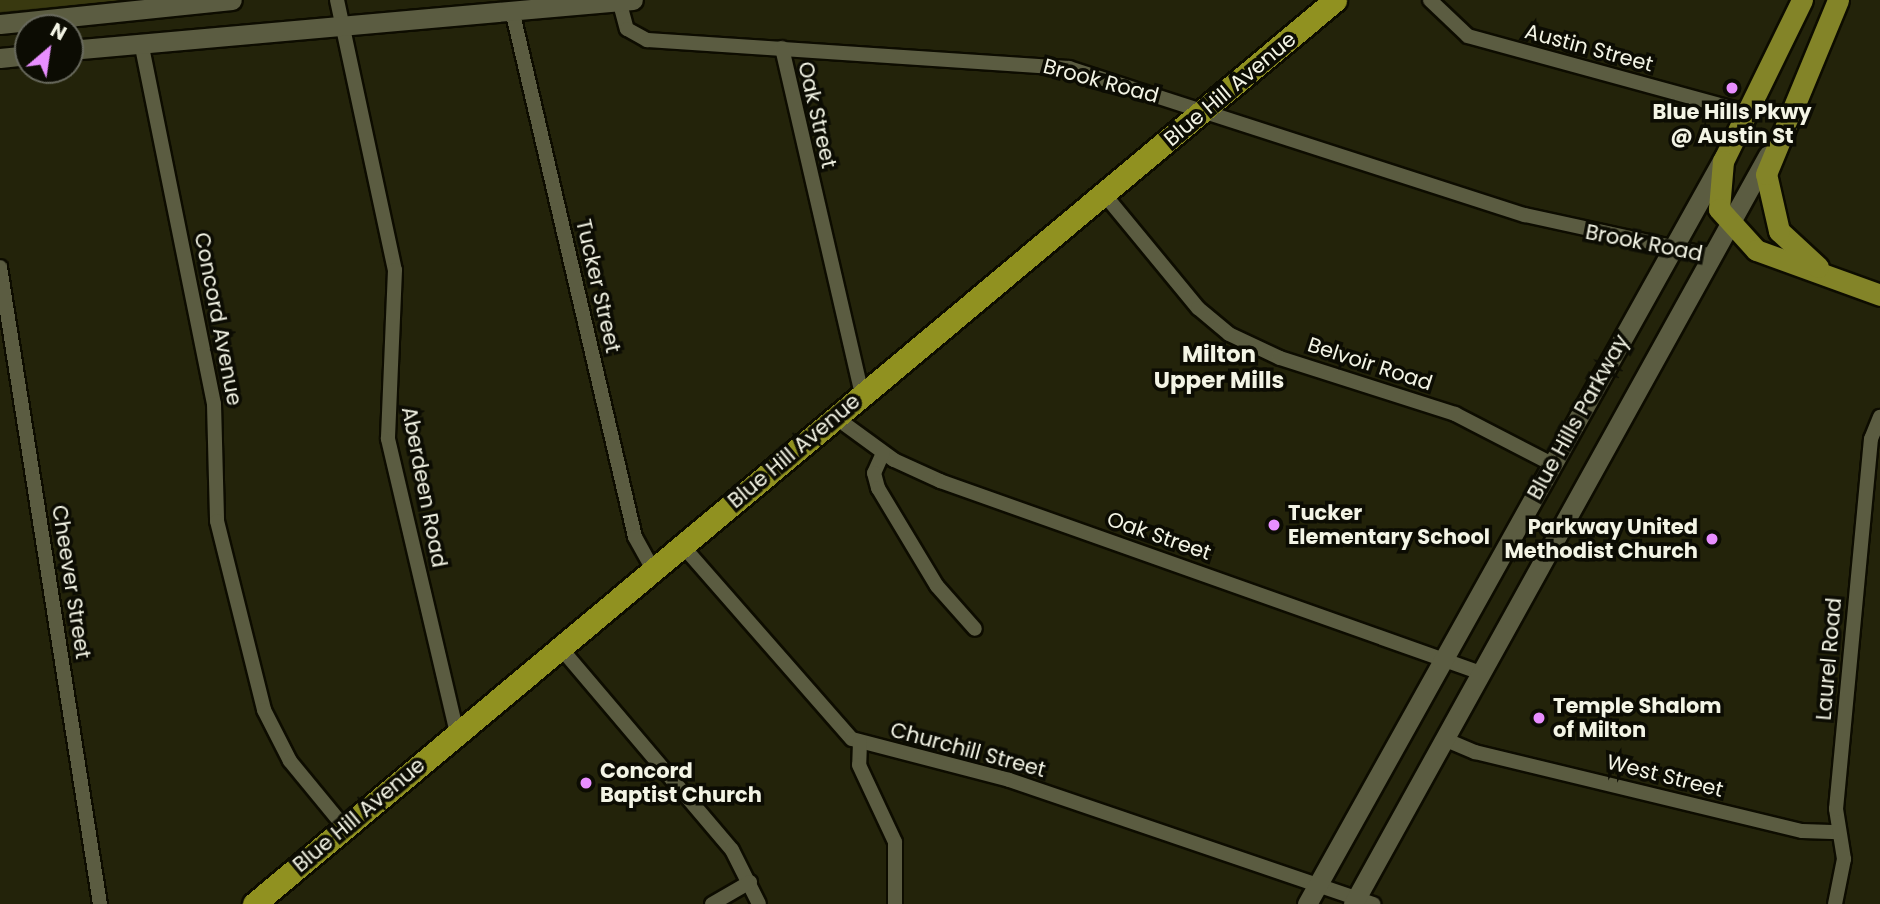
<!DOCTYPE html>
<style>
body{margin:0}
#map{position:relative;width:1880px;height:904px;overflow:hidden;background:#23230a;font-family:Poppins,sans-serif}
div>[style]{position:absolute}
.green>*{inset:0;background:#393910}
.roads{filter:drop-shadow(2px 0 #0d0c00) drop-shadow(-2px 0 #0d0c00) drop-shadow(0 2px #0d0c00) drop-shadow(0 -2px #0d0c00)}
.minor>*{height:14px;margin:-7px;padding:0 7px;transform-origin:7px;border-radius:7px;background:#5b5c41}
.secondary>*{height:19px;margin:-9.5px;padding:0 9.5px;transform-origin:9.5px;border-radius:9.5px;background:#5b5c41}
.primary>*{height:21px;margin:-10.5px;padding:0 10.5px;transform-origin:10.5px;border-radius:10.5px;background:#838428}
.trunk>*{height:23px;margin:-11.5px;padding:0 11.5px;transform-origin:11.5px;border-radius:11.5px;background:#909120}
.dots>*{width:19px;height:19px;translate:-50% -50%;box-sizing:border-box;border:4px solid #0c0c03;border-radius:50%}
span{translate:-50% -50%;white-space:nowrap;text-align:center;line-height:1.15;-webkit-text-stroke:7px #0c0c03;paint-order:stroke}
.street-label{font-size:21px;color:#f3f4e5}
.poi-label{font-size:21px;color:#f3f4e5;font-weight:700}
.left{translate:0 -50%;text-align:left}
.right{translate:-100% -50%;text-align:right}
.neighbourhood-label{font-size:23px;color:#f3f4e5;font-weight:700}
.north{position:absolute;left:14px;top:14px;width:70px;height:70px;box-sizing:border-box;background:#0c0c03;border:2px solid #68695d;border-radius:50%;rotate:29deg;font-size:19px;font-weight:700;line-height:28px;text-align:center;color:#f3f4e5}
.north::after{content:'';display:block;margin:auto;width:24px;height:32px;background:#e88eff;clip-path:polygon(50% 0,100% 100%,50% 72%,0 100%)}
</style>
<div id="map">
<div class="green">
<i style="clip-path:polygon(0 0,122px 0,0 12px)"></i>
</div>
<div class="roads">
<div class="minor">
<i style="left:337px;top:0;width:276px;rotate:77.9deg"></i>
<i style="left:395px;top:270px;width:169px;rotate:92.4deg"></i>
<i style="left:388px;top:439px;width:302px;rotate:76.8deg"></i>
<i style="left:619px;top:0;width:30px;rotate:75deg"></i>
<i style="left:627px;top:29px;width:23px;rotate:29deg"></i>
<i style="left:647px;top:40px;width:423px;rotate:3.8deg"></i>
<i style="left:1069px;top:68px;width:479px;rotate:17.9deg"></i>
<i style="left:1525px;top:215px;width:192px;rotate:12.3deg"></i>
<i style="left:1430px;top:0;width:52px;rotate:43.5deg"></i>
<i style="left:1468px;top:36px;width:292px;rotate:15.3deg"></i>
<i style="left:512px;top:10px;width:541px;rotate:76.86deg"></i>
<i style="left:635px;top:537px;width:35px;rotate:61deg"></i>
<i style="left:141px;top:42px;width:369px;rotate:78.6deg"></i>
<i style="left:214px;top:404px;width:117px;rotate:88.5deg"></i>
<i style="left:217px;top:521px;width:195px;rotate:76deg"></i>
<i style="left:264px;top:710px;width:57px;rotate:63deg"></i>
<i style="left:290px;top:761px;width:87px;rotate:50.6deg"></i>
<i style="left:782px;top:48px;width:356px;rotate:77deg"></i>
<i style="left:1104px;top:194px;width:148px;rotate:50.5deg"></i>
<i style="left:1198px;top:308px;width:40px;rotate:40deg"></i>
<i style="left:1229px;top:334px;width:56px;rotate:25.2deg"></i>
<i style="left:1280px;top:358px;width:184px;rotate:17.7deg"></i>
<i style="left:1455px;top:414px;width:109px;rotate:27.3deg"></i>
<i style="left:0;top:267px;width:645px;rotate:81.08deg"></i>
<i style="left:835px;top:417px;width:73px;rotate:36.1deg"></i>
<i style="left:894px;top:460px;width:51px;rotate:24.5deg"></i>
<i style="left:940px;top:481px;width:574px;rotate:19.54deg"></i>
<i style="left:883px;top:453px;width:22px;rotate:114deg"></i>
<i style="left:874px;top:473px;width:16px;rotate:75deg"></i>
<i style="left:878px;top:488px;width:114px;rotate:59deg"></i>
<i style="left:937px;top:586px;width:57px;rotate:48.5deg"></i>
<i style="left:681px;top:544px;width:259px;rotate:48.8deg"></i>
<i style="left:852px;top:739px;width:162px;rotate:14.6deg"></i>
<i style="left:1009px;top:780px;width:385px;rotate:18.8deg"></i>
<i style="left:559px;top:646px;width:267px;rotate:49.7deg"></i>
<i style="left:732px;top:850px;width:60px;rotate:63.4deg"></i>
<i style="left:1444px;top:739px;width:34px;rotate:23deg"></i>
<i style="left:1475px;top:752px;width:336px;rotate:13.6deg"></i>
<i style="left:1802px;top:831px;width:37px;rotate:2deg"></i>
<i style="left:860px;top:742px;width:23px;rotate:92deg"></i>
<i style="left:859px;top:765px;width:85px;rotate:64.9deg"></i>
<i style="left:895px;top:842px;width:62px;rotate:90deg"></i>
<i style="left:712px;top:904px;width:44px;rotate:-30.1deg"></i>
<i style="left:1835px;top:904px;width:46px;rotate:-78.7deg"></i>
<i style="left:1844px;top:859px;width:51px;rotate:-99.1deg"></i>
<i style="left:1836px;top:809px;width:372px;rotate:-84.6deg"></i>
<i style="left:1871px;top:439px;width:24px;rotate:-68deg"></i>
</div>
<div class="secondary">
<i style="left:0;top:24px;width:233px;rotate:-5.9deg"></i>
<i style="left:70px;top:50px;width:565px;rotate:-5.08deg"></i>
<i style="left:0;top:58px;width:28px;rotate:-6deg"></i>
<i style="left:1307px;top:904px;width:856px;rotate:-60.83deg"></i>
<i style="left:1353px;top:904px;width:856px;rotate:-61.01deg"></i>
</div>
<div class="primary">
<i style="left:1802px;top:0;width:179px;rotate:116.1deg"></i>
<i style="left:1723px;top:161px;width:48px;rotate:94.8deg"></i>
<i style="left:1719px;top:209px;width:55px;rotate:47.9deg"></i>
<i style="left:1756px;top:250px;width:132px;rotate:19.9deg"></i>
<i style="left:1818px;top:267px;width:53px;rotate:-137.3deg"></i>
<i style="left:1779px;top:231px;width:58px;rotate:-102.8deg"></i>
<i style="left:1766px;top:174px;width:188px;rotate:-67.5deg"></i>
</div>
<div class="trunk">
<i style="left:254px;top:904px;width:1409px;rotate:-39.9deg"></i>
</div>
</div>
<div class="dots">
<i style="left:1732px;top:88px;background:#e88eff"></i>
<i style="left:1274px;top:525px;background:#e88eff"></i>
<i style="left:1712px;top:539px;background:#e88eff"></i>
<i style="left:1539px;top:718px;background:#e88eff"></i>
<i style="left:586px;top:783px;background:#e88eff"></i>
</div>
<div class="street-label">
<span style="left:1589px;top:48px;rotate:15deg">Austin Street</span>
<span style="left:1101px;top:81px;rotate:15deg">Brook Road</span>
<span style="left:1230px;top:89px;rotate:-40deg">Blue Hill Avenue</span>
<span style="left:817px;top:115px;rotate:77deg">Oak Street</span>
<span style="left:1644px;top:243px;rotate:11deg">Brook Road</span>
<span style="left:598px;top:286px;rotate:77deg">Tucker Street</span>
<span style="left:218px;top:319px;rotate:79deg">Concord Avenue</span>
<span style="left:1370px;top:364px;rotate:18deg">Belvoir Road</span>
<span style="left:1578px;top:417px;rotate:-61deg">Blue Hills Parkway</span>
<span style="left:794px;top:451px;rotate:-40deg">Blue Hill Avenue</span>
<span style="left:424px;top:487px;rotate:79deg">Aberdeen Road</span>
<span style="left:1159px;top:536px;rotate:19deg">Oak Street</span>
<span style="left:71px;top:582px;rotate:81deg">Cheever Street</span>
<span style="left:1829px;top:659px;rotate:-85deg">Laurel Road</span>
<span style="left:968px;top:750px;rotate:15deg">Churchill Street</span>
<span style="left:1665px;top:776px;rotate:14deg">West Street</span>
<span style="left:359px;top:815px;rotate:-40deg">Blue Hill Avenue</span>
</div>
<div class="poi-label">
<span style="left:1732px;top:124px">Blue Hills Pkwy<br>@ Austin St</span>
<span class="left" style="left:1288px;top:525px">Tucker<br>Elementary School</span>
<span class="right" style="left:1698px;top:539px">Parkway United<br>Methodist Church</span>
<span class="left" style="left:1553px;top:718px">Temple Shalom<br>of Milton</span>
<span class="left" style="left:600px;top:783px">Concord<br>Baptist Church</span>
</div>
<div class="neighbourhood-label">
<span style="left:1219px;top:367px">Milton<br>Upper Mills</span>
</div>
<div class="north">N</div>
</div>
